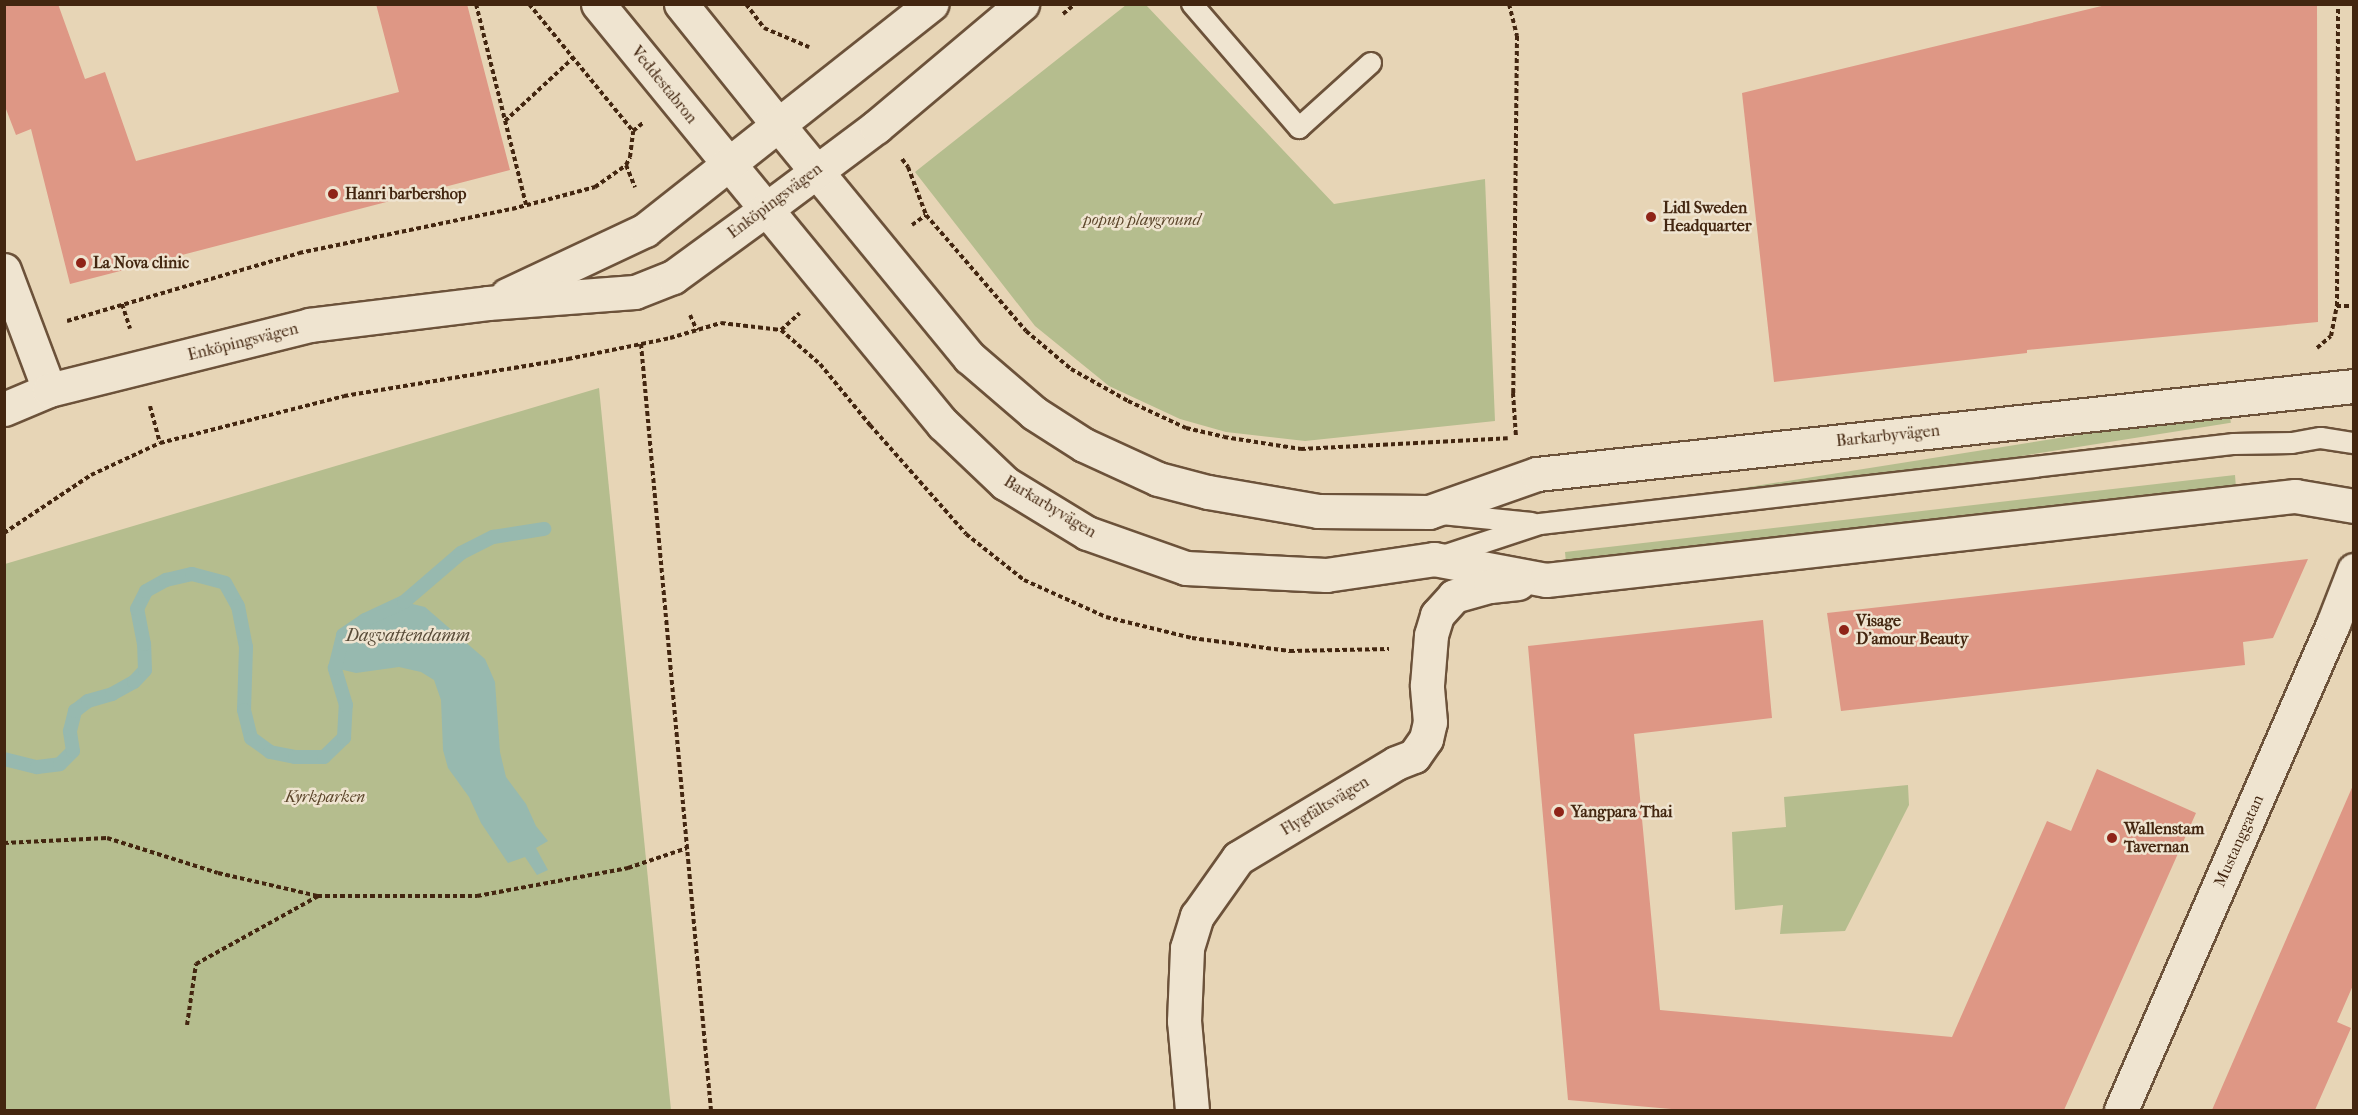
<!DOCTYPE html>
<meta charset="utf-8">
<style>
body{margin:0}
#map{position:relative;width:2358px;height:1115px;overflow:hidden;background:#e7d5b6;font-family:"IM FELL French Canon",serif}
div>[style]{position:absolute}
.green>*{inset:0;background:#b5bd8e;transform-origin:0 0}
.water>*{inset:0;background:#97b9af}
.stream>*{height:14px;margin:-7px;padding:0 7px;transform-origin:7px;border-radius:7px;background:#97b9af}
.building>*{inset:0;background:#de9785}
.path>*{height:4px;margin-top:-2px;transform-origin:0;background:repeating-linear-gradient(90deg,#432610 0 4.5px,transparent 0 7.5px)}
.roads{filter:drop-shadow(2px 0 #6c523a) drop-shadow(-2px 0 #6c523a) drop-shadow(0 2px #6c523a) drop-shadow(0 -2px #6c523a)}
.lane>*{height:20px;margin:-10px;padding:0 10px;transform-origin:10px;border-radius:10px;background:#efe4d0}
.street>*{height:33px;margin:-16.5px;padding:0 16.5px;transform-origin:16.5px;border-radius:16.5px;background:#efe4d0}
.secondary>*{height:33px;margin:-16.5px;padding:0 16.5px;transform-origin:16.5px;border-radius:16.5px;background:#efe4d0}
.dots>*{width:16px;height:16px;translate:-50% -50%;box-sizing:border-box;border:3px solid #efe4d0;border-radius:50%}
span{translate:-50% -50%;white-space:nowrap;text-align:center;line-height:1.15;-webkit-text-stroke:5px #efe4d0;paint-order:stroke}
.street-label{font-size:16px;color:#432610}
.poi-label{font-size:16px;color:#432610;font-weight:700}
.left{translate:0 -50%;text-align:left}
.park-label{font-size:16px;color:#5a4429;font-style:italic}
.water-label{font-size:18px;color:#584b38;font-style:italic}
.frame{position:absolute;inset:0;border:6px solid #432610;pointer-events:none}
</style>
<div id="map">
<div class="green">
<i style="clip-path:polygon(1126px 5px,1146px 5px,1334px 204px,1485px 179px,1495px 421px,1305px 441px,1226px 432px,1180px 419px,1109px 386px,1035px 326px,915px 172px)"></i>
<i style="clip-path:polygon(599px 388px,671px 1110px,5px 1110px,5px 564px)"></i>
<i style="left:2229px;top:411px;width:12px;height:673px;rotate:81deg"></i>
<i style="clip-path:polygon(2235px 475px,2236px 488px,1566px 563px,1565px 552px)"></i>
<i style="clip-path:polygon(1908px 785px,1909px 805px,1845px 931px,1780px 934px,1783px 905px,1735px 910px,1732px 832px,1786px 827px,1784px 797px)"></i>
</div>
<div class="water">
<i style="clip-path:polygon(404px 602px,425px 607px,485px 659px,495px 682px,500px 752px,506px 777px,526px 804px,536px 826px,548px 841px,536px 848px,548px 870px,537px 875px,525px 857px,508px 863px,481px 823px,469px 797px,448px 768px,443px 750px,441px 700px,434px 680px,421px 672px,399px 667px,356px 673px,335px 668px,343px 635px,365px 620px)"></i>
</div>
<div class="stream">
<i style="left:4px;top:759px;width:34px;rotate:14deg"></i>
<i style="left:37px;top:767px;width:23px;rotate:-7deg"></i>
<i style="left:60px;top:764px;width:18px;rotate:-45deg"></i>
<i style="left:73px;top:751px;width:20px;rotate:-99deg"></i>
<i style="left:70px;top:731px;width:21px;rotate:-76deg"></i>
<i style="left:75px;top:711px;width:16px;rotate:-38deg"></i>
<i style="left:88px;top:701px;width:25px;rotate:-16deg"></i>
<i style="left:112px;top:694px;width:25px;rotate:-29deg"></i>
<i style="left:134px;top:682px;width:16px;rotate:-47deg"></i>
<i style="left:145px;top:670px;width:26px;rotate:-92deg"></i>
<i style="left:144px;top:644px;width:36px;rotate:-101deg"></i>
<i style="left:137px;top:609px;width:20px;rotate:-63deg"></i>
<i style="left:146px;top:591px;width:23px;rotate:-29deg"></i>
<i style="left:166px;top:580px;width:27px;rotate:-13deg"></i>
<i style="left:192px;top:574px;width:34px;rotate:15deg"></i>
<i style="left:225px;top:583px;width:26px;rotate:61deg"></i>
<i style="left:238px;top:606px;width:42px;rotate:79deg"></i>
<i style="left:246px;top:647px;width:63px;rotate:91.8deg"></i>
<i style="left:244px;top:710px;width:29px;rotate:76deg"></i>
<i style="left:251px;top:738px;width:24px;rotate:36deg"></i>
<i style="left:270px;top:752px;width:25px;rotate:11deg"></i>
<i style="left:295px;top:757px;width:29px"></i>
<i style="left:324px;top:757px;width:28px;rotate:-44deg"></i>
<i style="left:344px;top:738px;width:33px;rotate:-87deg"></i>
<i style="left:346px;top:705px;width:39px;rotate:-107deg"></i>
<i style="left:335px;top:668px;width:34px;rotate:-76deg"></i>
<i style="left:343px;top:635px;width:27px;rotate:-34deg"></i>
<i style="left:365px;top:620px;width:43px;rotate:-24.8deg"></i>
<i style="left:404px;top:602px;width:75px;rotate:-40.7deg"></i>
<i style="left:461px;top:553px;width:36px;rotate:-27deg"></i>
<i style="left:493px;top:537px;width:52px;rotate:-8.9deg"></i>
</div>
<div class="building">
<i style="clip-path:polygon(4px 4px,58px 4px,85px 79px,105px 72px,136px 161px,399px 92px,376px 4px,467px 4px,510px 170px,70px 284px,31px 129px,16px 135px,4px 104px)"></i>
<i style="clip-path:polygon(2110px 4px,2317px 4px,2318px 322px,2027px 350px,2027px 353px,1774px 382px,1742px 93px)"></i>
<i style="clip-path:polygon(2308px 559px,2273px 638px,2243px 642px,2245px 665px,1841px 711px,1827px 613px)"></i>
<i style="clip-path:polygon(1763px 620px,1772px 718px,1634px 734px,1660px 1010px,1952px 1037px,2047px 821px,2071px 831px,2097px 769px,2196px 813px,2064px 1110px,1683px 1110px,1568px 1100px,1528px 646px)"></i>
<i style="clip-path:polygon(2354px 783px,2354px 983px,2337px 1022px,2351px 1028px,2315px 1110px,2212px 1110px)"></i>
</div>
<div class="path">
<i style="left:476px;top:4px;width:207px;rotate:76deg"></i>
<i style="left:529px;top:4px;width:164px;rotate:50.7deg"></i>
<i style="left:746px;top:4px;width:30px;rotate:53deg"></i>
<i style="left:764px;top:28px;width:49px;rotate:22.9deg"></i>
<i style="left:1509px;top:4px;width:33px;rotate:76deg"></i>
<i style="left:1517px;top:36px;width:357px;rotate:90.6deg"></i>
<i style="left:1513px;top:393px;width:44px;rotate:86.1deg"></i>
<i style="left:1063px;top:14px;width:16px;rotate:-40deg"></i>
<i style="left:505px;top:121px;width:94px;rotate:-42.8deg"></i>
<i style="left:902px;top:159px;width:10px;rotate:53deg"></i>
<i style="left:908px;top:167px;width:51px;rotate:69.4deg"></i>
<i style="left:926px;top:215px;width:153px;rotate:49.2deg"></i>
<i style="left:1026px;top:331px;width:59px;rotate:40.2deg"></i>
<i style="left:1071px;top:369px;width:65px;rotate:29.3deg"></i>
<i style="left:1128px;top:401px;width:64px;rotate:25deg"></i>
<i style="left:1186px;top:428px;width:39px;rotate:13deg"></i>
<i style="left:1224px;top:437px;width:78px;rotate:8.9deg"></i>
<i style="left:1301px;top:449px;width:207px;rotate:-3deg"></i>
<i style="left:626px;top:165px;width:24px;rotate:68deg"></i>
<i style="left:912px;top:225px;width:17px;rotate:-36deg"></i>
<i style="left:122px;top:304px;width:26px;rotate:72deg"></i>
<i style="left:2337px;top:306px;width:17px"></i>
<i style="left:690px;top:315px;width:17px;rotate:66deg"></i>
<i style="left:67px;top:321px;width:242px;rotate:-16.3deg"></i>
<i style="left:299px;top:253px;width:217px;rotate:-11.7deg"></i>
<i style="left:512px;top:209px;width:86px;rotate:-14.8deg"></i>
<i style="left:595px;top:187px;width:38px;rotate:-35deg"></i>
<i style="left:626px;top:165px;width:9px;rotate:-63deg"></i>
<i style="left:630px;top:157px;width:26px;rotate:-83deg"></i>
<i style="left:633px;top:131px;width:13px;rotate:-39deg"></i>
<i style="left:781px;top:330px;width:25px;rotate:-42deg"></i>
<i style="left:641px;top:344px;width:769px;rotate:84.78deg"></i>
<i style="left:2317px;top:348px;width:18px;rotate:-41deg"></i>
<i style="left:2331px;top:336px;width:31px;rotate:-79deg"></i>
<i style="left:2337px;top:306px;width:302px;rotate:-89.8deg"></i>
<i style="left:150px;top:406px;width:38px;rotate:75deg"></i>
<i style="left:4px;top:533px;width:105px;rotate:-33.7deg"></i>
<i style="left:91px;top:475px;width:76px;rotate:-24.9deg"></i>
<i style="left:160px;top:443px;width:190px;rotate:-14.3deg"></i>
<i style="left:344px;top:396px;width:227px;rotate:-9.4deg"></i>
<i style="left:568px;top:359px;width:104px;rotate:-11.6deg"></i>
<i style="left:670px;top:338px;width:53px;rotate:-16.4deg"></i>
<i style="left:721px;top:323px;width:60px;rotate:6.7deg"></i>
<i style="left:781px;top:330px;width:52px;rotate:41.1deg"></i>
<i style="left:820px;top:364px;width:79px;rotate:50.7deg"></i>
<i style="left:870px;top:425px;width:145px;rotate:48.6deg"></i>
<i style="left:966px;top:534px;width:74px;rotate:38.4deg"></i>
<i style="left:1024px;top:580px;width:90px;rotate:24.3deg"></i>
<i style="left:1106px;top:617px;width:89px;rotate:13.7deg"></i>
<i style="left:1192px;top:638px;width:99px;rotate:7.6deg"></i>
<i style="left:1290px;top:651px;width:99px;rotate:-1.2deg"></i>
<i style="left:4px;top:843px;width:103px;rotate:-2.8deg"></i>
<i style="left:107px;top:838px;width:116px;rotate:17.5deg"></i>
<i style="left:218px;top:873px;width:103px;rotate:13deg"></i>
<i style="left:318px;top:896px;width:159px"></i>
<i style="left:477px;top:896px;width:154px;rotate:-10.5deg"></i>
<i style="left:628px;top:868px;width:62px;rotate:-18.7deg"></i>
<i style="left:187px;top:1025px;width:62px;rotate:-81.6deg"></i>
<i style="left:196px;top:964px;width:140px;rotate:-29.1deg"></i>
</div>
<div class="roads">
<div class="lane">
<i style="left:1192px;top:4px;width:164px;rotate:49.2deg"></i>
<i style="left:1299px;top:128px;width:97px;rotate:-42.1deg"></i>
<i style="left:1442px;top:514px;width:90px;rotate:5.7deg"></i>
<i style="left:1443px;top:556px;width:102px;rotate:-18.3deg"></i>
<i style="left:1540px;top:524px;width:699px;rotate:-6.58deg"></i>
<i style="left:2234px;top:444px;width:58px;rotate:-1deg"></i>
<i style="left:2292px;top:443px;width:29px;rotate:-10deg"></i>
<i style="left:2321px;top:438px;width:33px;rotate:9deg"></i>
</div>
<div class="street">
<i style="left:780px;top:127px;width:298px;rotate:50.6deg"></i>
<i style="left:969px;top:357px;width:86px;rotate:40.7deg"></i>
<i style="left:1034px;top:413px;width:59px;rotate:32.6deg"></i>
<i style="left:1084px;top:445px;width:81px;rotate:24.7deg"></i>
<i style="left:1158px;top:479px;width:52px;rotate:14.6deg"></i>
<i style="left:1208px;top:492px;width:112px;rotate:9.8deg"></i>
<i style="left:1318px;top:511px;width:111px;rotate:0.5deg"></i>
<i style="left:1429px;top:512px;width:114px;rotate:-19.4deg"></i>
<i style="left:1537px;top:474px;width:822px;rotate:-6.15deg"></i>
<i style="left:730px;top:165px;width:335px;rotate:50.6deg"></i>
<i style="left:943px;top:424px;width:86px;rotate:43.6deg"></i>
<i style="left:1005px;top:483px;width:96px;rotate:31.4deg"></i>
<i style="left:1087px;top:533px;width:105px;rotate:19.5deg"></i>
<i style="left:1186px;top:568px;width:140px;rotate:2.9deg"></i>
<i style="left:1326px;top:575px;width:109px;rotate:-8.4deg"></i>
<i style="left:1434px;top:559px;width:114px;rotate:10.6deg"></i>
<i style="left:1546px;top:580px;width:754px;rotate:-6.4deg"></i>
<i style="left:2295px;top:496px;width:60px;rotate:9.6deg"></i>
<i style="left:4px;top:270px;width:128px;rotate:69.4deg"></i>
<i style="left:1192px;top:1110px;width:89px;rotate:-95.1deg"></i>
<i style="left:1184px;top:1021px;width:73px;rotate:-87.6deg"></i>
<i style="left:1187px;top:948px;width:34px;rotate:-73deg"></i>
<i style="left:1197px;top:916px;width:71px;rotate:-54.7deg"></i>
<i style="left:1238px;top:858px;width:184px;rotate:-31deg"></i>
<i style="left:1396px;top:763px;width:19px;rotate:-21deg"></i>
<i style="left:1414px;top:756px;width:21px;rotate:-55deg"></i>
<i style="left:1426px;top:739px;width:17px;rotate:-77deg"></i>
<i style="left:1430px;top:722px;width:37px;rotate:-95deg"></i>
<i style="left:1427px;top:685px;width:50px;rotate:-85.4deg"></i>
<i style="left:1431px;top:635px;width:21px;rotate:-73deg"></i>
<i style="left:1437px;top:615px;width:25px;rotate:-48deg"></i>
<i style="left:1454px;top:596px;width:37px;rotate:-16deg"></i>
<i style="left:1490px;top:586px;width:28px;rotate:-6deg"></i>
<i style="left:2121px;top:1110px;width:530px;rotate:-66.43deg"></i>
<i style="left:2333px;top:624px;width:58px;rotate:-68.7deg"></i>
</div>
<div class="secondary">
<i style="left:598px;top:4px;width:208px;rotate:50.7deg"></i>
<i style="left:681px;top:4px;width:158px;rotate:51.2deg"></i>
<i style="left:507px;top:295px;width:153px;rotate:-25.2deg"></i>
<i style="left:645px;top:230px;width:365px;rotate:-38.3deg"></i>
<i style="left:4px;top:409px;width:49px;rotate:-22.9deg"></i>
<i style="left:49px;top:390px;width:268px;rotate:-14deg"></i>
<i style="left:309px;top:325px;width:180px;rotate:-7deg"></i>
<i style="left:488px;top:303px;width:147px;rotate:-4.3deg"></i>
<i style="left:635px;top:292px;width:41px;rotate:-21.5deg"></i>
<i style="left:673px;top:277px;width:114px;rotate:-36.1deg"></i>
<i style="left:765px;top:210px;width:139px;rotate:-36.8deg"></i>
<i style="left:876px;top:127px;width:191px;rotate:-40.1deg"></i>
</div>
</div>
<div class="dots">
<i style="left:333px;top:194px;background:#8f2418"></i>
<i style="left:1651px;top:217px;background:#8f2418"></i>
<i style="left:81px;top:263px;background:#8f2418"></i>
<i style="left:1844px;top:630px;background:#8f2418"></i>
<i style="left:1559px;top:812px;background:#8f2418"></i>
<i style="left:2112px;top:838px;background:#8f2418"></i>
</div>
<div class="street-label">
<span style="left:664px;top:85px;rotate:51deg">Veddestabron</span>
<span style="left:775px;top:201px;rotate:-37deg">Enköpingsvägen</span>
<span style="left:243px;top:342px;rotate:-14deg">Enköpingsvägen</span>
<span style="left:1888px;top:436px;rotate:-6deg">Barkarbyvägen</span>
<span style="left:1050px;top:507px;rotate:31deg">Barkarbyvägen</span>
<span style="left:1325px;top:806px;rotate:-31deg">Flygfältsvägen</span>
<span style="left:2239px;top:841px;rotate:-66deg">Mustanggatan</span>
</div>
<div class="poi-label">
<span class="left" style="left:345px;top:194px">Hanri barbershop</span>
<span class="left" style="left:1663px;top:217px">Lidl Sweden<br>Headquarter</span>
<span class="left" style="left:93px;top:263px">La Nova clinic</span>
<span class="left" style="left:1856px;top:630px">Visage<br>D'amour Beauty</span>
<span class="left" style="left:1571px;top:812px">Yangpara Thai</span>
<span class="left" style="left:2124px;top:838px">Wallenstam<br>Tavernan</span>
</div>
<div class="park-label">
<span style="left:1142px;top:220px">popup playground</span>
<span style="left:325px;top:797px">Kyrkparken</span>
</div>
<div class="water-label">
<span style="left:408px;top:636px">Dagvattendamm</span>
</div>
<div class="frame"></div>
</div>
